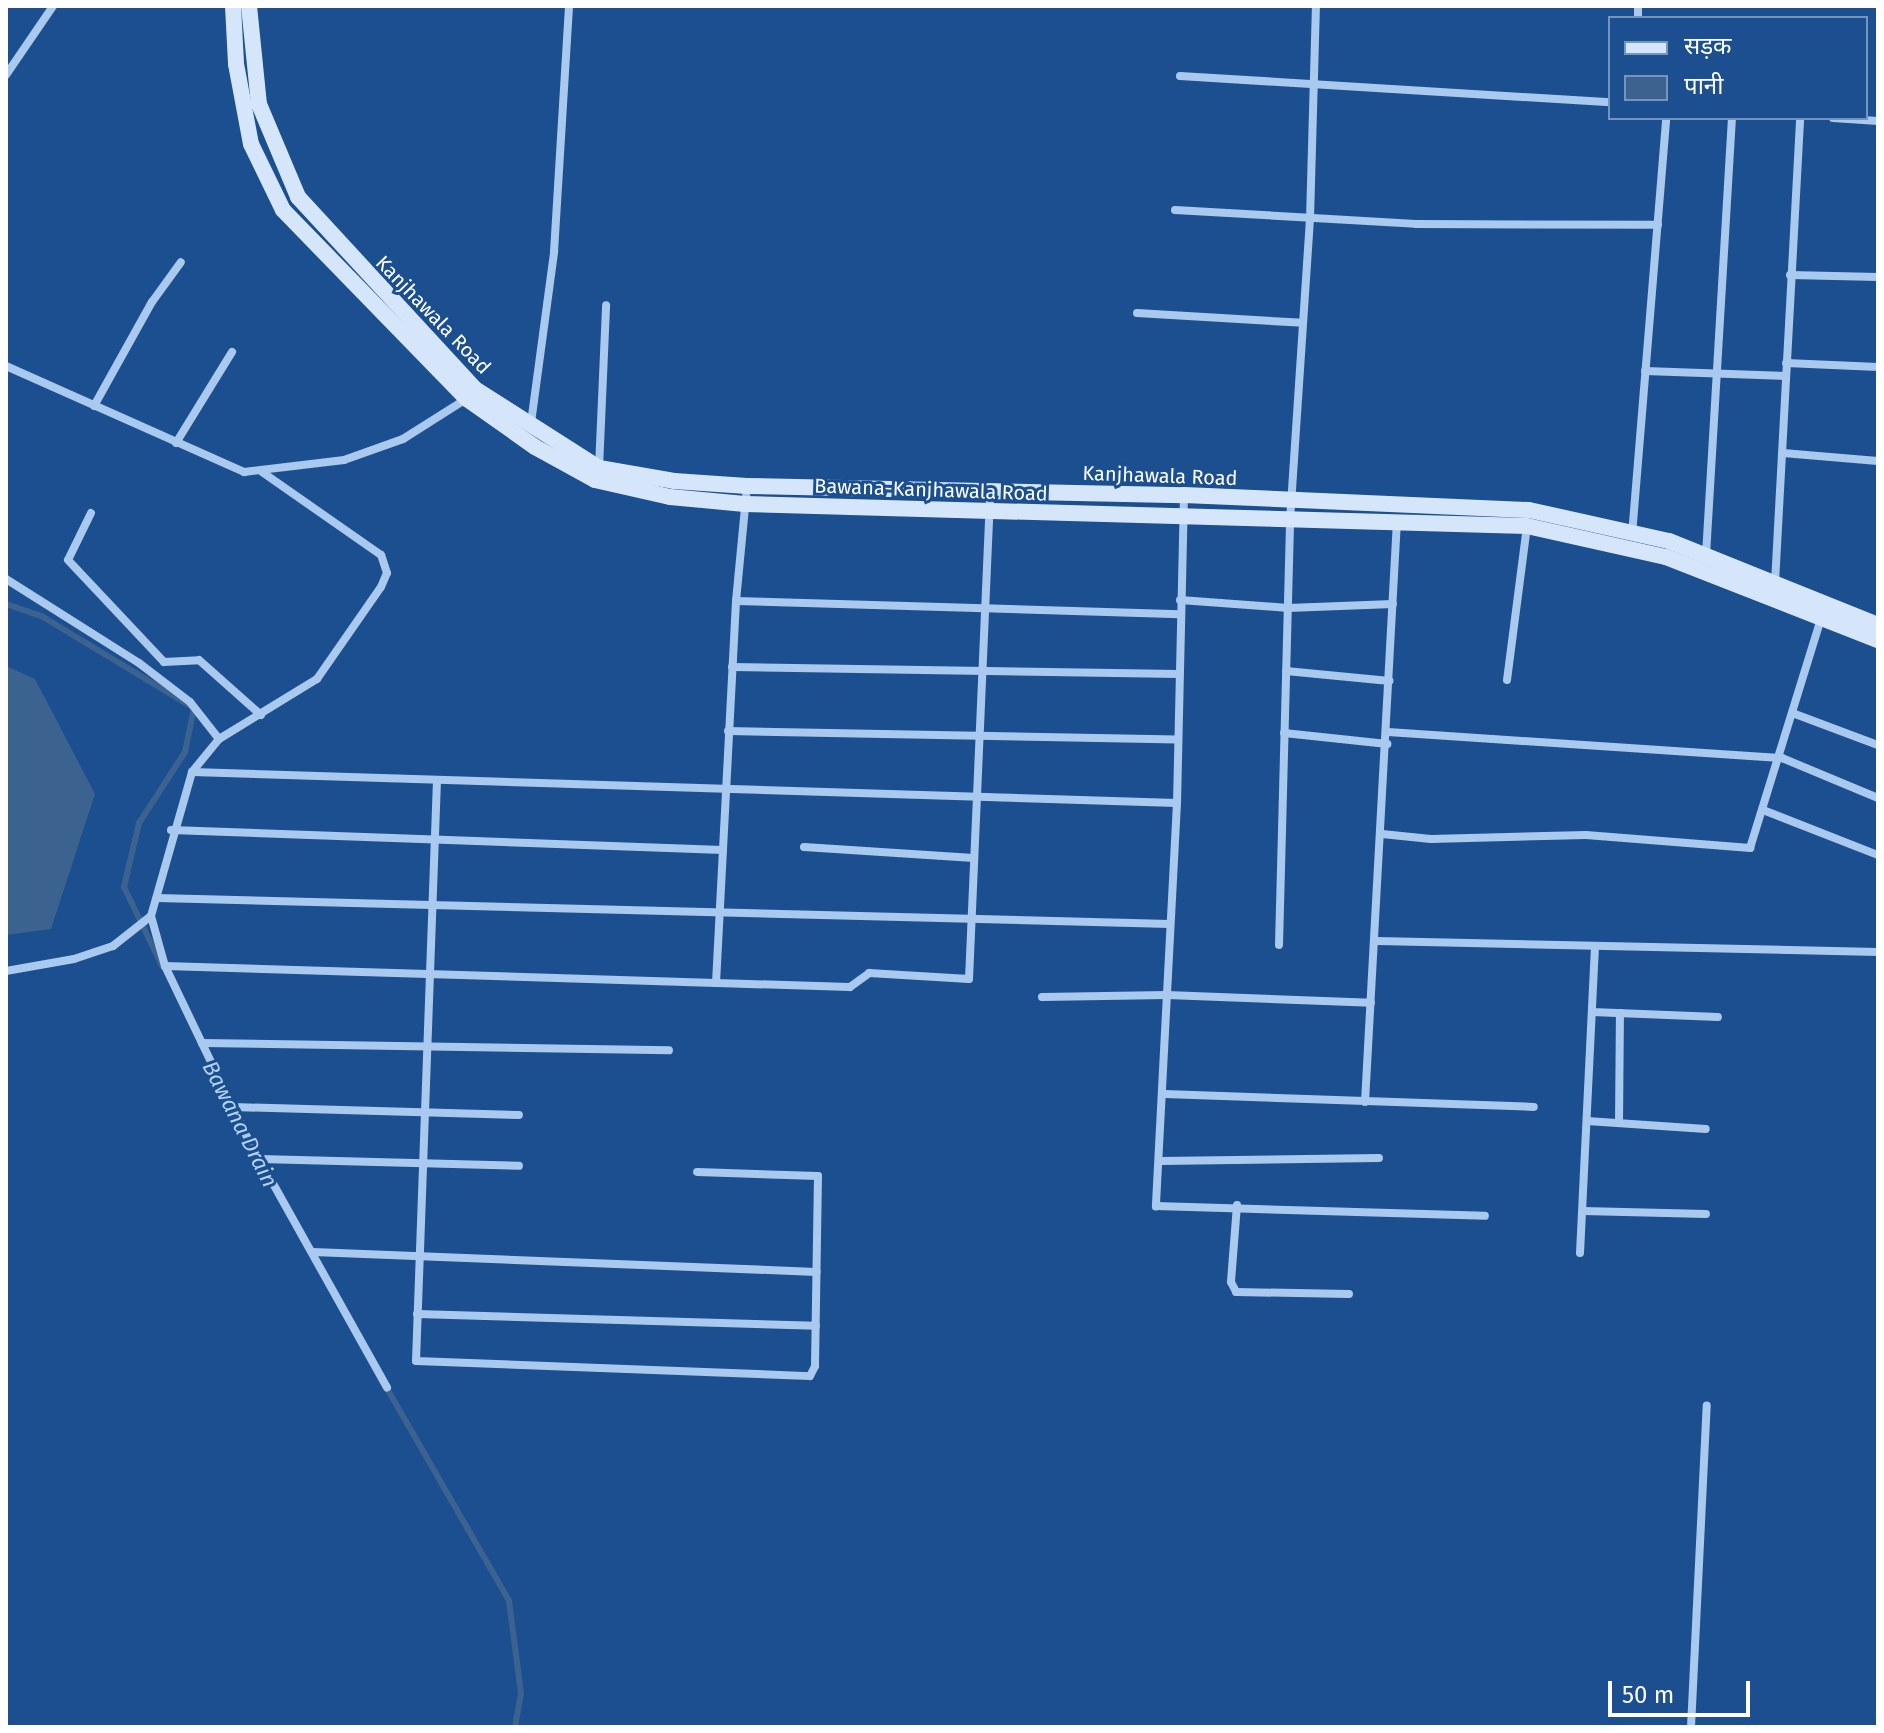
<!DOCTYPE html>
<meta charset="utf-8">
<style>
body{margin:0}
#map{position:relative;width:1884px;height:1733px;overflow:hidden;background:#1b4f8f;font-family:"Fira Sans","Noto Sans Devanagari",sans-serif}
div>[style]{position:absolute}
.water>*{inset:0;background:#3c6290}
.stream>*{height:6px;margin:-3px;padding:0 3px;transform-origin:3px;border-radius:3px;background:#3c6290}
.street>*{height:8px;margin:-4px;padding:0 4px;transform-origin:4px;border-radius:4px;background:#a9c9ee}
.secondary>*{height:16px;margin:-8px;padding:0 8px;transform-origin:8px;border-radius:8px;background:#d6e6fa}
span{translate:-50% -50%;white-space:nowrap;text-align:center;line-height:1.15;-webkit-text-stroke:6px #1b4f8f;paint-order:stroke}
.street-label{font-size:20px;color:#fff}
.water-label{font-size:22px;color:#b5d3f5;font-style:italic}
.frame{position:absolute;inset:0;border:8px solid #fff;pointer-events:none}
.legend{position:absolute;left:1608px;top:16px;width:260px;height:104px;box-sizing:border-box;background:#1b4f8f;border:2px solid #7695bc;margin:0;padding:10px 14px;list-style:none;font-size:24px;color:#fff}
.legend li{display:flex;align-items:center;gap:16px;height:40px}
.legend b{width:40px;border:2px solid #7695bc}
.scale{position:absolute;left:1608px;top:1681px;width:142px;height:36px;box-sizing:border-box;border:4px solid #fff;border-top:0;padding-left:10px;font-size:24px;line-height:28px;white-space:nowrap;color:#fff;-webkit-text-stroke:6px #1b4f8f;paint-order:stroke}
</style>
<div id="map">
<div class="water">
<i style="clip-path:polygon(6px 666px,35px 679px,95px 794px,51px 929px,6px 935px)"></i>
</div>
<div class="stream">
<i style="left:6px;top:604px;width:39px;rotate:19deg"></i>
<i style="left:43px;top:617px;width:176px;rotate:31.1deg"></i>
<i style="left:194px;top:708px;width:45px;rotate:101.6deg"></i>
<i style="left:185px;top:752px;width:85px;rotate:122.9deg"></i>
<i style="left:139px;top:823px;width:66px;rotate:103.2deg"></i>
<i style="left:124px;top:887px;width:88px;rotate:64.3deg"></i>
<i style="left:385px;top:1385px;width:249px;rotate:60.1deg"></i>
<i style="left:509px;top:1601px;width:93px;rotate:82.6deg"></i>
<i style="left:521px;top:1693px;width:35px;rotate:100deg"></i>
</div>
<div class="street">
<i style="left:1638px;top:18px;width:12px;rotate:-90deg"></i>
<i style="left:6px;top:75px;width:83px;rotate:-55.7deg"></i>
<i style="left:1180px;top:76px;width:431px;rotate:3.5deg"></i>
<i style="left:1833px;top:118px;width:45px;rotate:3.8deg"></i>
<i style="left:1175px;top:210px;width:241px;rotate:3.3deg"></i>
<i style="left:1416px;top:224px;width:242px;rotate:0.2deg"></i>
<i style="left:1790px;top:275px;width:88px;rotate:1.3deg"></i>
<i style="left:1137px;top:313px;width:166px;rotate:3.4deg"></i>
<i style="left:1786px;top:363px;width:92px;rotate:2.5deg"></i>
<i style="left:6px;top:366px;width:261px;rotate:24deg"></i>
<i style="left:244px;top:472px;width:101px;rotate:-6.8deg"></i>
<i style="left:344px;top:460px;width:63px;rotate:-19.6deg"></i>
<i style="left:403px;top:439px;width:75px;rotate:-32.4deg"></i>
<i style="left:1645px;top:371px;width:141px;rotate:2deg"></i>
<i style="left:94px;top:406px;width:119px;rotate:-60.9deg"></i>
<i style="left:152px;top:302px;width:49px;rotate:-54.1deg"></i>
<i style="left:531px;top:423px;width:173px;rotate:-82.3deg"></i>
<i style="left:554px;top:252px;width:246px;rotate:-86.5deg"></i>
<i style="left:176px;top:443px;width:107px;rotate:-58.4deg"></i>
<i style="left:1783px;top:453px;width:95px;rotate:4.8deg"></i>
<i style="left:599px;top:468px;width:163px;rotate:-87.5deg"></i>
<i style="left:1184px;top:495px;width:308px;rotate:91.3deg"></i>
<i style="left:1177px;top:803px;width:404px;rotate:93deg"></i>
<i style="left:1156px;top:1206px;width:329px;rotate:1.7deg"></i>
<i style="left:91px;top:513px;width:52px;rotate:116.1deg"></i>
<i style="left:68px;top:560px;width:140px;rotate:46.7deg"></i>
<i style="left:164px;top:662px;width:35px;rotate:-3deg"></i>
<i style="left:199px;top:660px;width:83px;rotate:41.6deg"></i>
<i style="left:1632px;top:535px;width:418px;rotate:-85.3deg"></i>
<i style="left:1706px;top:555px;width:438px;rotate:-86.6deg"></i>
<i style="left:6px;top:579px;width:157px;rotate:32.3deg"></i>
<i style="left:139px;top:663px;width:64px;rotate:37.4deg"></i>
<i style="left:190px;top:702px;width:47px;rotate:51.9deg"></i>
<i style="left:1775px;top:583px;width:466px;rotate:-86.9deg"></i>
<i style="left:1180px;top:600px;width:108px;rotate:4.2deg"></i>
<i style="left:1288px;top:608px;width:105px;rotate:-2.2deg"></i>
<i style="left:736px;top:601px;width:444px;rotate:1.7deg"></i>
<i style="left:732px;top:667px;width:447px;rotate:0.9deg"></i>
<i style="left:1286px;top:671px;width:104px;rotate:5.5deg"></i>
<i style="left:1507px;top:680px;width:155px;rotate:-82.6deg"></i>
<i style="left:1795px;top:714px;width:89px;rotate:20.5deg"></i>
<i style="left:728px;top:731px;width:449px;rotate:1.1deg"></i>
<i style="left:1388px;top:732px;width:395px;rotate:3.8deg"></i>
<i style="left:1782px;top:758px;width:104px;rotate:22.6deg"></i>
<i style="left:1284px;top:733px;width:104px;rotate:6.1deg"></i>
<i style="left:192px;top:772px;width:985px;rotate:1.8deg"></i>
<i style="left:437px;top:780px;width:581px;rotate:92.07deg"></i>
<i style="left:416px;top:1361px;width:394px;rotate:2.2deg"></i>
<i style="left:810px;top:1376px;width:11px;rotate:-63deg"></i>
<i style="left:815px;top:1366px;width:190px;rotate:-89.1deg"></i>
<i style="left:818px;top:1176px;width:121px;rotate:-178.1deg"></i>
<i style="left:1763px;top:810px;width:123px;rotate:21.4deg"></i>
<i style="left:171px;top:830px;width:552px;rotate:2.08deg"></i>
<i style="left:1382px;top:834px;width:49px;rotate:5.8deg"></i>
<i style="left:1431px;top:839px;width:155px;rotate:-1.5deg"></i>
<i style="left:1586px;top:835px;width:165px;rotate:4.5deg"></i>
<i style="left:1750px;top:848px;width:243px;rotate:-72.8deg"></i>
<i style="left:804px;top:847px;width:170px;rotate:3.7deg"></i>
<i style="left:157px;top:898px;width:1013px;rotate:1.47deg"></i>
<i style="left:151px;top:916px;width:52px;rotate:74.4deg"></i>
<i style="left:165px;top:966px;width:190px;rotate:64.4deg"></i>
<i style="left:247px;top:1137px;width:287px;rotate:60.8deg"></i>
<i style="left:1377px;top:941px;width:501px;rotate:1.26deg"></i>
<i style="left:1279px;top:945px;width:425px;rotate:-88.5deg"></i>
<i style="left:1290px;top:520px;width:302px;rotate:-86.2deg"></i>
<i style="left:1310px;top:219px;width:213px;rotate:-88.4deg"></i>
<i style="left:165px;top:966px;width:685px;rotate:1.76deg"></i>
<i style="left:850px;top:987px;width:24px;rotate:-36deg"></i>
<i style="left:869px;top:973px;width:100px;rotate:3.4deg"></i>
<i style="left:969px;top:979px;width:487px;rotate:-87.5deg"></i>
<i style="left:6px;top:971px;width:69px;rotate:-10deg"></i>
<i style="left:74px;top:959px;width:41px;rotate:-18.4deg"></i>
<i style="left:113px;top:946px;width:48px;rotate:-38.3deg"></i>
<i style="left:151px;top:916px;width:150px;rotate:-74.1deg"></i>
<i style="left:192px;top:772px;width:43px;rotate:-50.7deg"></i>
<i style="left:219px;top:739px;width:115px;rotate:-31.5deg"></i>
<i style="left:317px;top:679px;width:112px;rotate:-55.2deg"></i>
<i style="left:381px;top:587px;width:15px;rotate:-67deg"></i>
<i style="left:387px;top:573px;width:19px;rotate:-108deg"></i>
<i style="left:381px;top:555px;width:145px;rotate:-145.1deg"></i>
<i style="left:716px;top:983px;width:383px;rotate:-87deg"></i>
<i style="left:736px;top:601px;width:116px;rotate:-84.5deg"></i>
<i style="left:1042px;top:997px;width:125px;rotate:-0.9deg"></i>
<i style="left:1167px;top:995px;width:204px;rotate:2.2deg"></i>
<i style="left:1592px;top:1012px;width:126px;rotate:2.3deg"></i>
<i style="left:202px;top:1043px;width:467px;rotate:0.9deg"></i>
<i style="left:1165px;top:1094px;width:369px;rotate:2deg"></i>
<i style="left:1365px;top:1102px;width:583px;rotate:-86.85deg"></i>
<i style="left:233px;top:1107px;width:286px;rotate:1.6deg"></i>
<i style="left:1587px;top:1121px;width:119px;rotate:3.8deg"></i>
<i style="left:1619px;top:1123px;width:110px;rotate:-89.5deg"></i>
<i style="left:260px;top:1159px;width:259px;rotate:1.5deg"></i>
<i style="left:1161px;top:1161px;width:218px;rotate:-0.8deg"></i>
<i style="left:1237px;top:1205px;width:77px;rotate:94.5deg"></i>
<i style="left:1231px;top:1282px;width:11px;rotate:63deg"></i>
<i style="left:1236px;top:1292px;width:113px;rotate:1deg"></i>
<i style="left:1583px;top:1211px;width:123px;rotate:1.4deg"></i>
<i style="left:313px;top:1252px;width:504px;rotate:2.27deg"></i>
<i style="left:1580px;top:1253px;width:307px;rotate:-87.2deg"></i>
<i style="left:417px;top:1314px;width:399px;rotate:1.7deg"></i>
<i style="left:1691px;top:1727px;width:322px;rotate:-87.2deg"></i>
</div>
<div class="secondary">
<i style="left:233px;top:6px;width:58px;rotate:87deg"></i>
<i style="left:236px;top:64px;width:81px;rotate:79.4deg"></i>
<i style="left:251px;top:144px;width:73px;rotate:64.1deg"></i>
<i style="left:283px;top:210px;width:264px;rotate:45.8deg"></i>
<i style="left:467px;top:399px;width:83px;rotate:35.2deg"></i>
<i style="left:535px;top:447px;width:68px;rotate:28.8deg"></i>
<i style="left:595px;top:480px;width:77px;rotate:12.8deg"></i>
<i style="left:670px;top:497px;width:75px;rotate:5.3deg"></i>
<i style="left:745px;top:504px;width:782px;rotate:1.61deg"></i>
<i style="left:1527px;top:526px;width:142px;rotate:12.6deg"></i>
<i style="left:1666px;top:557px;width:228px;rotate:21.4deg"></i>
<i style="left:249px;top:6px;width:99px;rotate:84.2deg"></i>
<i style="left:259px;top:104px;width:101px;rotate:67.2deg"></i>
<i style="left:298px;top:197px;width:261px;rotate:47.3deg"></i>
<i style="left:475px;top:389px;width:147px;rotate:32.5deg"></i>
<i style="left:599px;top:468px;width:76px;rotate:9.8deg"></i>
<i style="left:674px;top:481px;width:73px;rotate:3.9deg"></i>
<i style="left:747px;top:486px;width:437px;rotate:1.2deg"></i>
<i style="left:1184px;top:495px;width:345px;rotate:2.5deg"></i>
<i style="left:1529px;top:510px;width:143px;rotate:12.5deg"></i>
<i style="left:1669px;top:541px;width:225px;rotate:21.9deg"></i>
</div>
<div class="street-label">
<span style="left:433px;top:315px;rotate:46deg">Kanjhawala Road</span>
<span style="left:1160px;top:476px;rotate:2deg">Kanjhawala Road</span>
<span style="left:931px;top:490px;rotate:2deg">Bawana-Kanjhawala Road</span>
</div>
<div class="water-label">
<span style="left:240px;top:1124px;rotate:63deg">Bawana Drain</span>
</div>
<div class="frame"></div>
<ul class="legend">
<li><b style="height:10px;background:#d6e6fa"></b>सड़क</li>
<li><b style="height:22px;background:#3c6290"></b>पानी</li>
</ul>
<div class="scale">50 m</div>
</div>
